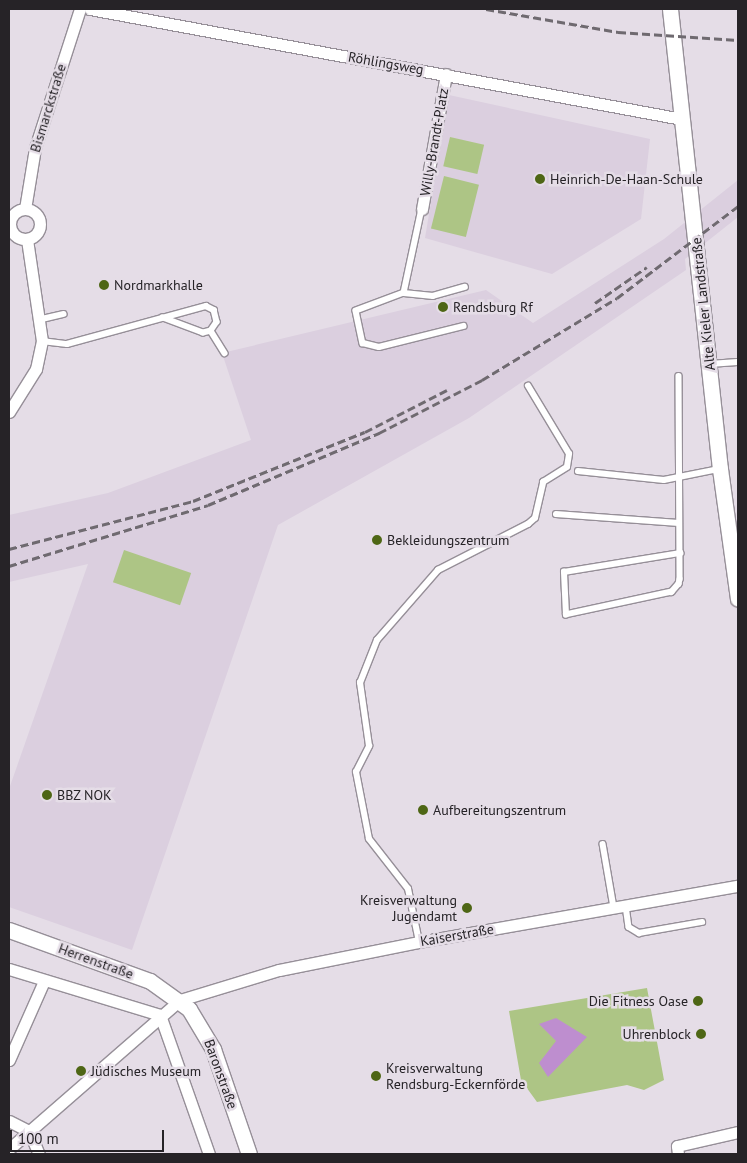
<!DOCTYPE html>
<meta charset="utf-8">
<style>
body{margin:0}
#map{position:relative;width:747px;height:1163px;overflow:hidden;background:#e5dde7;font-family:"PT Sans",sans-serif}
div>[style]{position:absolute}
.built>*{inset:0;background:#dbcfdf}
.green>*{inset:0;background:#adc585;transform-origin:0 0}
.water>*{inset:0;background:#be8ecf}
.roads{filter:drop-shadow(1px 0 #968f98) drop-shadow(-1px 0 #968f98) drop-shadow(0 1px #968f98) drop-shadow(0 -1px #968f98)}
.lane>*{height:5.5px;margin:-2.75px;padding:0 2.75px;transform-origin:2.75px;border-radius:2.75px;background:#fff}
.street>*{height:11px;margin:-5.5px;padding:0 5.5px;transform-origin:5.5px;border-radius:5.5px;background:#fff}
.street>.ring{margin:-5.5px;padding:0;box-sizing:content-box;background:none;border:11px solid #fff;border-radius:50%}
.secondary>*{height:15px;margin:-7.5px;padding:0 7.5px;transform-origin:7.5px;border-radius:7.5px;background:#fff}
.rail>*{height:3px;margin-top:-1.5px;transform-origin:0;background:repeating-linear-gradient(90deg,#6f6a70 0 8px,transparent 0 12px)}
.dots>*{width:14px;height:14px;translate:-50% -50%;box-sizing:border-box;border:2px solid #e5dde7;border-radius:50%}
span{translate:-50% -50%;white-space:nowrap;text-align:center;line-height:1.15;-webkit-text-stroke:5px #e5dde7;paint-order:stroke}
.street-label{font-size:14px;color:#262327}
.poi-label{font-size:14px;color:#262327}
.left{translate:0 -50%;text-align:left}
.right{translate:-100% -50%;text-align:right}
.frame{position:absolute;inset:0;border:10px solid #262327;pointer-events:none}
.scale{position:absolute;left:10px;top:1130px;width:154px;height:22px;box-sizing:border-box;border:2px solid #262327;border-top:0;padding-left:6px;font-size:15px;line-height:18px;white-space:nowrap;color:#262327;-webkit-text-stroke:4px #e5dde7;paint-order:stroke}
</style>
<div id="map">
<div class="built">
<i style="clip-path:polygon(449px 95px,650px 139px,641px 219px,552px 274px,425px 238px)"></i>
<i style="clip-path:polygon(738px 180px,738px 217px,685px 259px,686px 270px,469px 418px,278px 525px,132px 950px,9px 907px,9px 789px,88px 564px,9px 582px,9px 515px,108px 493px,251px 440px,222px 353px,486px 290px,533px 323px,664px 239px)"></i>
</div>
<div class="green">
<i style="left:450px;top:137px;width:35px;height:30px;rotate:13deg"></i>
<i style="left:444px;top:176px;width:36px;height:54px;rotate:14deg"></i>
<i style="left:124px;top:550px;width:71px;height:34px;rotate:19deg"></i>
<i style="clip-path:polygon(647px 988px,664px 1080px,644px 1090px,627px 1085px,537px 1102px,521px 1080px,509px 1011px)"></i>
</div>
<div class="water">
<i style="clip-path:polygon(556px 1018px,587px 1037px,548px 1077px,539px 1063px,556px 1041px,539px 1024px)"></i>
</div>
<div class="roads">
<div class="lane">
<i style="left:422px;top:209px;width:86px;rotate:102.1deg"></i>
<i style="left:404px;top:293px;width:29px;rotate:6deg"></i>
<i style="left:433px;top:296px;width:33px;rotate:-16deg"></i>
<i style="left:404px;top:293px;width:51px;rotate:159.4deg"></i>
<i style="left:356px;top:311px;width:33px;rotate:78deg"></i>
<i style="left:363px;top:343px;width:16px;rotate:14deg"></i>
<i style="left:379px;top:347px;width:87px;rotate:-14deg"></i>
<i style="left:42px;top:319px;width:22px;rotate:-13deg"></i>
<i style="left:211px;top:331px;width:26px;rotate:58deg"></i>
<i style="left:42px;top:341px;width:25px;rotate:7deg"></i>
<i style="left:67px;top:344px;width:144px;rotate:-15.3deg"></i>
<i style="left:206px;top:306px;width:9px;rotate:27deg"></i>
<i style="left:214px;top:310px;width:12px;rotate:76deg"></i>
<i style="left:217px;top:322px;width:11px;rotate:124deg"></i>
<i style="left:211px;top:331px;width:8px;rotate:166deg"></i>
<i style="left:203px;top:333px;width:43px;rotate:-159.4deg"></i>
<i style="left:709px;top:364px;width:29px;rotate:-4deg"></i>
<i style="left:679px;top:376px;width:203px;rotate:89.7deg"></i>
<i style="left:680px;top:579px;width:5px;rotate:101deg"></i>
<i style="left:679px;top:584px;width:11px;rotate:131deg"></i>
<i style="left:672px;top:592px;width:108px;rotate:167.8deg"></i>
<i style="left:566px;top:615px;width:43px;rotate:-92.7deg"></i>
<i style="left:564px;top:572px;width:118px;rotate:-9.3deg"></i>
<i style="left:578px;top:471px;width:86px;rotate:6deg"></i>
<i style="left:664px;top:480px;width:56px;rotate:-11.3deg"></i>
<i style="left:556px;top:514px;width:123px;rotate:4.2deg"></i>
<i style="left:603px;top:844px;width:65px;rotate:80.2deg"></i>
<i style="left:626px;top:906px;width:21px;rotate:82deg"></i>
<i style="left:629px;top:927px;width:12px;rotate:31deg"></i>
<i style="left:639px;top:933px;width:64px;rotate:-9.9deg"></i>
<i style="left:419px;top:942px;width:54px;rotate:-101.7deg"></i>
<i style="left:408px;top:889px;width:63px;rotate:-128deg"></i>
<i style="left:369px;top:839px;width:68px;rotate:-101deg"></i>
<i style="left:356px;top:772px;width:29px;rotate:-63deg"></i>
<i style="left:369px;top:746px;width:64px;rotate:-98.1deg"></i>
<i style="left:360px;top:683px;width:46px;rotate:-68.4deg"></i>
<i style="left:377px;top:640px;width:93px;rotate:-48.9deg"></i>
<i style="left:438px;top:570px;width:101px;rotate:-27.1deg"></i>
<i style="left:528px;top:524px;width:9px;rotate:-41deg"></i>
<i style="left:535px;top:518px;width:37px;rotate:-77deg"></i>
<i style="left:543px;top:482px;width:28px;rotate:-32deg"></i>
<i style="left:567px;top:467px;width:13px;rotate:-81deg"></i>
<i style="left:569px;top:454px;width:79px;rotate:-121.1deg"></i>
</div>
<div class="street">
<i style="left:90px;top:9px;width:602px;rotate:10.53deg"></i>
<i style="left:25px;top:209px;width:62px;rotate:-80.7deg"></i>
<i style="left:35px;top:148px;width:146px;rotate:-72.1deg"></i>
<i style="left:422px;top:209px;width:137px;rotate:-79.9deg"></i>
<i class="ring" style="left:10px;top:209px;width:19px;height:19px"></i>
<i style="left:9px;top:412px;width:51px;rotate:-57.9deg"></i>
<i style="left:36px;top:369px;width:29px;rotate:-78deg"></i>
<i style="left:42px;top:341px;width:103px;rotate:-98.4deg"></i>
<i style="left:9px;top:969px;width:158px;rotate:16.9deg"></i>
<i style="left:160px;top:1015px;width:147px;rotate:70.6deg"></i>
<i style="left:9px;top:1060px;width:86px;rotate:-66.1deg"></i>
<i style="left:9px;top:1121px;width:22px;rotate:27deg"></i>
<i style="left:29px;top:1131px;width:25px;rotate:67deg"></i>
<i style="left:9px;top:1149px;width:227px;rotate:-41.1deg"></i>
<i style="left:180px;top:1000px;width:103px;rotate:-16.9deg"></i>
<i style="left:279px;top:970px;width:143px;rotate:-11.3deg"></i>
<i style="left:419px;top:942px;width:324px;rotate:-10deg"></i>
<i style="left:678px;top:1154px;width:8px;rotate:-97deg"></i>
<i style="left:677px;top:1146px;width:63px;rotate:-12.9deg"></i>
</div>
<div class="secondary">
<i style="left:670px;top:9px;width:463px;rotate:83.8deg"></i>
<i style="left:720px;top:469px;width:131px;rotate:82.1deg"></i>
<i style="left:9px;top:930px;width:150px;rotate:19.9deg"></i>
<i style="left:150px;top:981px;width:48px;rotate:35.7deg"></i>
<i style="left:189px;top:1009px;width:47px;rotate:59deg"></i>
<i style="left:213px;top:1049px;width:111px;rotate:71.1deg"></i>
</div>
</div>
<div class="rail">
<i style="left:486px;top:9px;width:134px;rotate:9.9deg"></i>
<i style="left:618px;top:32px;width:120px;rotate:3.8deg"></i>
<i style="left:595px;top:303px;width:63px;rotate:-34.7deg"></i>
<i style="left:9px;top:549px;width:190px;rotate:-14.6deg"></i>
<i style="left:193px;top:501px;width:185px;rotate:-21.9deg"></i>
<i style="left:365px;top:432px;width:94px;rotate:-27.1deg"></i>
<i style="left:9px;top:566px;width:208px;rotate:-17deg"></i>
<i style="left:208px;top:505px;width:186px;rotate:-22.8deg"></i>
<i style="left:379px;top:433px;width:116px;rotate:-27.2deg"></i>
<i style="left:482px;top:380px;width:158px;rotate:-31.3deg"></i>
<i style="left:617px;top:298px;width:152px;rotate:-37.2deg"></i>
</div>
<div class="dots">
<i style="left:540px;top:179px;background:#4e6615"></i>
<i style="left:104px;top:285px;background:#4e6615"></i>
<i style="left:443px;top:307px;background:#4e6615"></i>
<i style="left:377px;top:540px;background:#4e6615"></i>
<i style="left:47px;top:795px;background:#4e6615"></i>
<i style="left:423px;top:810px;background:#4e6615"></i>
<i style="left:467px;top:908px;background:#4e6615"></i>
<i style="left:698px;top:1001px;background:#4e6615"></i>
<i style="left:701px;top:1034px;background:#4e6615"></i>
<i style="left:81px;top:1071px;background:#4e6615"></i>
<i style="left:376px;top:1076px;background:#4e6615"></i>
</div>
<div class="street-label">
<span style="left:386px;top:63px;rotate:10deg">Röhlingsweg</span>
<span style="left:48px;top:108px;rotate:-73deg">Bismarckstraße</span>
<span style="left:434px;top:142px;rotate:-80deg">Willy-Brandt-Platz</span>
<span style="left:703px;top:304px;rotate:-96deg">Alte Kieler Landstraße</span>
<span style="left:457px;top:935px;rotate:-10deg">Kaiserstraße</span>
<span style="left:96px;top:961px;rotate:20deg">Herrenstraße</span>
<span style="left:221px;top:1074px;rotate:70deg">Baronstraße</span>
</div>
<div class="poi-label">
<span class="left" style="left:550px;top:179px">Heinrich-De-Haan-Schule</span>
<span class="left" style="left:114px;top:285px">Nordmarkhalle</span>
<span class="left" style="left:453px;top:307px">Rendsburg Rf</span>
<span class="left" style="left:387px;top:540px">Bekleidungszentrum</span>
<span class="left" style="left:57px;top:795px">BBZ NOK</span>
<span class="left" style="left:433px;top:810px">Aufbereitungszentrum</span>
<span class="right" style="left:457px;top:908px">Kreisverwaltung<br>Jugendamt</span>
<span class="right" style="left:688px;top:1001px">Die Fitness Oase</span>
<span class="right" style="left:691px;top:1034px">Uhrenblock</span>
<span class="left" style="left:386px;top:1076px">Kreisverwaltung<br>Rendsburg-Eckernförde</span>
<span class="left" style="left:91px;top:1071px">Jüdisches Museum</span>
</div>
<div class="frame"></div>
<div class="scale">100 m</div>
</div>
